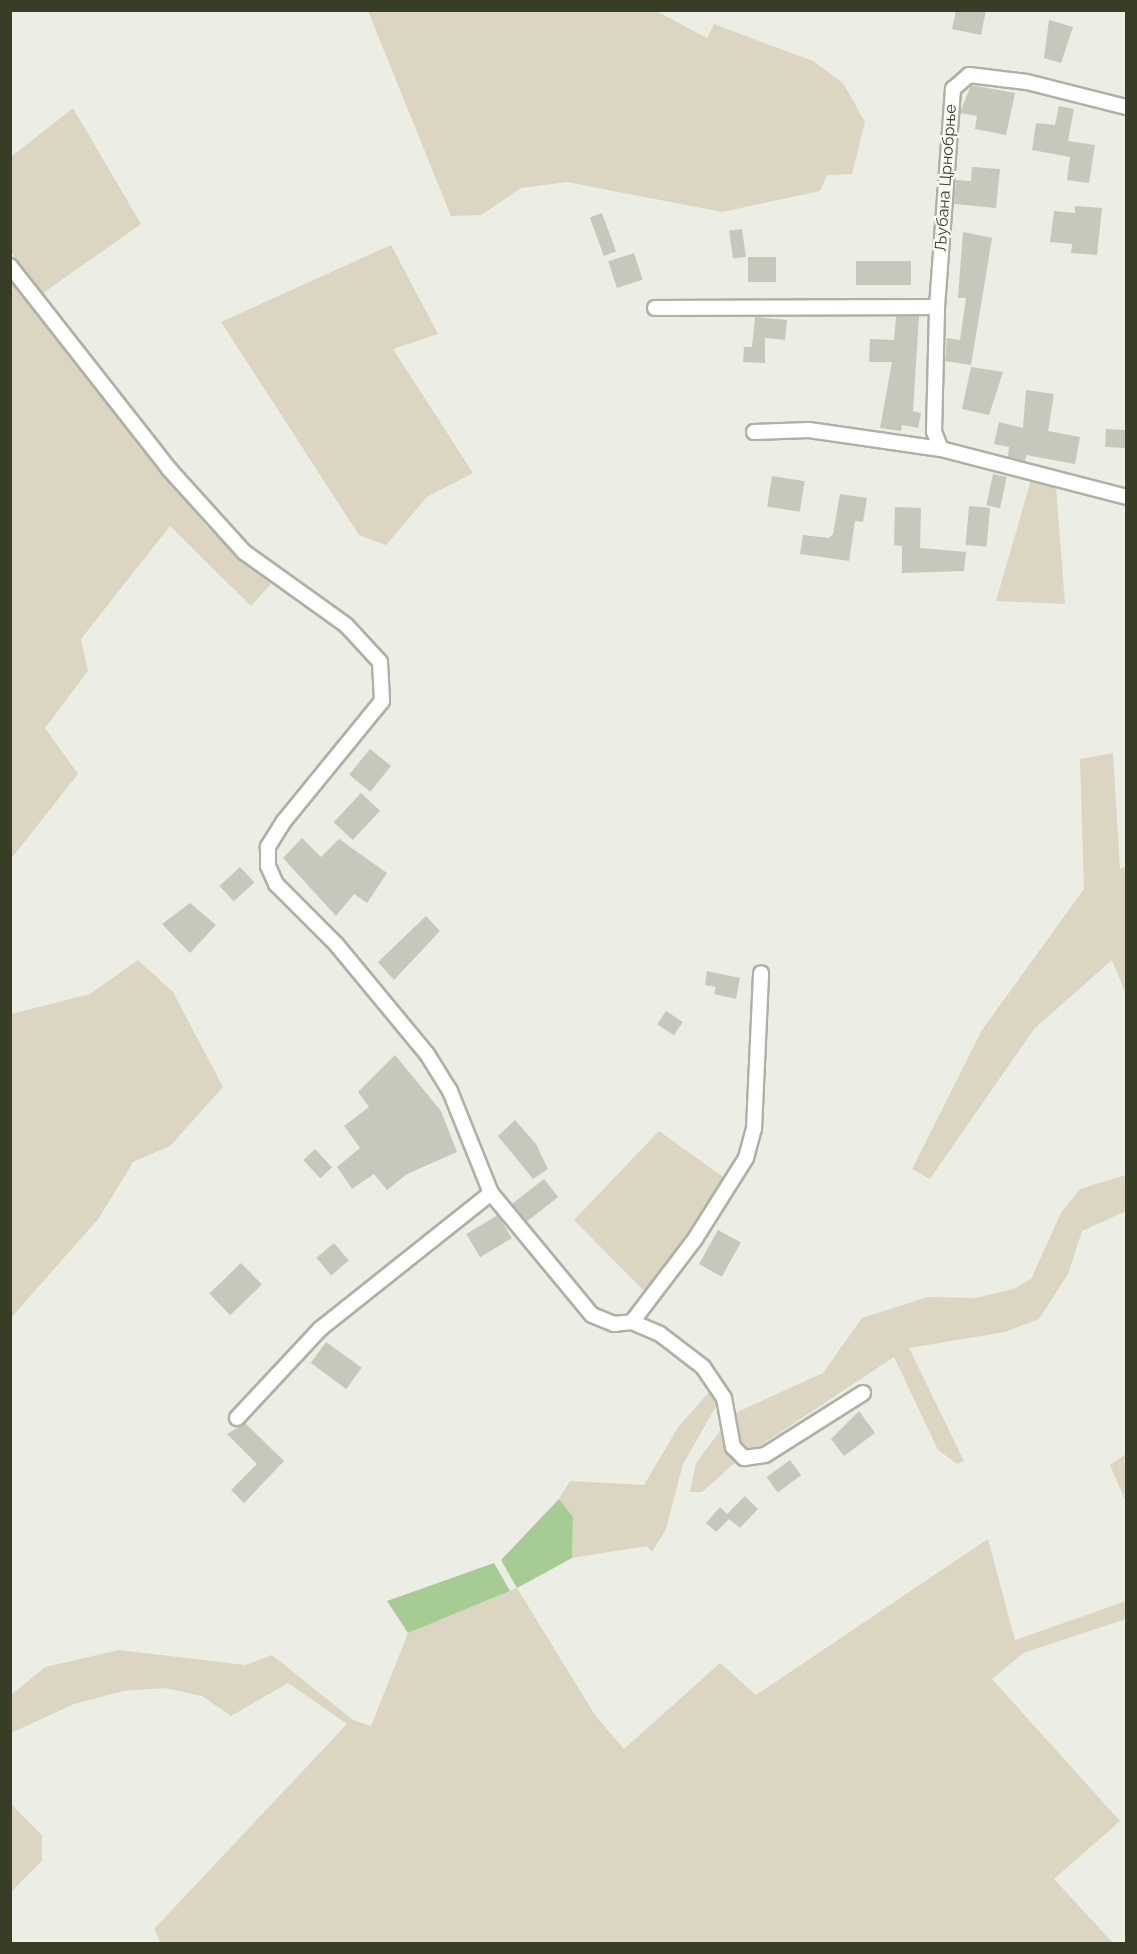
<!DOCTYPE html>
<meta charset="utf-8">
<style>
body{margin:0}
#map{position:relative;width:1137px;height:1954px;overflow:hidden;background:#ecede5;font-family:Raleway,sans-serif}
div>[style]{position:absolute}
.green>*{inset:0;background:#dcd5c1}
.water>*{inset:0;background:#a7cc93}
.building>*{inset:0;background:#c7c7bb;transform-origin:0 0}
.roads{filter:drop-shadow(2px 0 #afb1a4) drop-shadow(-2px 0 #afb1a4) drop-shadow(0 2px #afb1a4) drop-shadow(0 -2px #afb1a4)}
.street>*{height:14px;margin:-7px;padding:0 7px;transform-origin:7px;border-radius:7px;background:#fff}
span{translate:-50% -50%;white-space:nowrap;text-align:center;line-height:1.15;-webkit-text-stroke:4.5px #fafaf6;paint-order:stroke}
.street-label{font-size:16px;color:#383d26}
.frame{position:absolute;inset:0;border:12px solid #383d26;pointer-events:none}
</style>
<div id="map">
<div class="green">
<i style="clip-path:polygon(368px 11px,656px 11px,707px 38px,714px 24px,813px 61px,843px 83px,865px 122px,852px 174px,827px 175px,820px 191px,722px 212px,567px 182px,521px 188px,481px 215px,451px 216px)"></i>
<i style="clip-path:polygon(73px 108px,141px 224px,43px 293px,11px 252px,11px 157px)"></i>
<i style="clip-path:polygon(391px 245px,438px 334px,393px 349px,473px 473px,427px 497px,386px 545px,359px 535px,221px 322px)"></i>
<i style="clip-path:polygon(11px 281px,207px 527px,271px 584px,251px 606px,170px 526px,81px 639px,88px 671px,45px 728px,78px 774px,11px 859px)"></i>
<i style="clip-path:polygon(1031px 480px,1056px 487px,1065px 604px,996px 601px)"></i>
<i style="clip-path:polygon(1113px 753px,1120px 869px,1126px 866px,1126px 994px,1112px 960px,1034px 1029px,930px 1179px,912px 1169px,982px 1030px,1084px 889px,1080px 759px)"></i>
<i style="clip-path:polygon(138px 960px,173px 992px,223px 1087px,170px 1146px,133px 1162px,99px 1218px,11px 1318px,11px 1014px,90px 994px)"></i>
<i style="clip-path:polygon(659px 1131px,726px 1179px,647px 1294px,574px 1220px)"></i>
<i style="clip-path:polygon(1126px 1175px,1126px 1211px,1082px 1231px,1068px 1274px,1039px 1319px,1005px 1332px,909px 1348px,964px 1461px,957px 1464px,938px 1450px,894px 1357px,737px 1461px,702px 1492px,690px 1492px,696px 1463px,733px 1414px,823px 1373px,862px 1318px,928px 1297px,975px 1298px,1014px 1289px,1031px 1279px,1061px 1213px,1080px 1189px)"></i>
<i style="clip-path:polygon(712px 1389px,718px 1403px,683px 1464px,666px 1529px,652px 1552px,647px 1546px,572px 1558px,573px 1517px,559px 1499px,570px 1481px,644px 1485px,679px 1426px)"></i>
<i style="clip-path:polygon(1126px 1454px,1126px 1502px,1110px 1465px)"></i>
<i style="clip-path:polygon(988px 1539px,1015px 1640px,1126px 1601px,1126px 1619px,1023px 1653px,992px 1679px,1120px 1821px,1054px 1879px,1113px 1943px,161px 1943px,154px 1929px,347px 1724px,288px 1683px,231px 1716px,202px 1696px,165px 1688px,123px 1691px,74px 1704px,11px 1733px,11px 1695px,45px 1667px,119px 1650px,245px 1665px,272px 1655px,353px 1720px,371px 1726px,408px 1633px,517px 1588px,595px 1715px,624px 1749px,720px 1663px,756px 1695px)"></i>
<i style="clip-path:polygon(10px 1803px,42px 1835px,42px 1861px,11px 1892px)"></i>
</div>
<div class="water">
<i style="clip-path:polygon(559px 1499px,573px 1517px,572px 1558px,517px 1588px,501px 1560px)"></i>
<i style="clip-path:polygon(494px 1563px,510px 1591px,408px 1633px,387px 1601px)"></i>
</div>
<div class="building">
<i style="clip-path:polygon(956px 10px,986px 10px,981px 35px,952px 29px)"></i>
<i style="clip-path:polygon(1049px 20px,1073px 27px,1061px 63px,1044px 58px)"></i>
<i style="clip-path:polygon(971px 85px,1015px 93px,1006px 135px,975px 129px,977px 116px,960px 113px)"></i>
<i style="clip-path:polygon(1059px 106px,1074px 109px,1068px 141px,1095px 145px,1089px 183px,1067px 180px,1070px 157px,1032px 150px,1036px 123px,1055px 125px)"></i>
<i style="clip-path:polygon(972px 167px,1000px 169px,996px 208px,954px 204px,956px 180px,971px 181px)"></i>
<i style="clip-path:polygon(1075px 206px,1102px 208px,1097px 255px,1071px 253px,1072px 244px,1050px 242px,1054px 211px,1075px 213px)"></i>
<i style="left:602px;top:213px;width:41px;height:13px;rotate:70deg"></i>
<i style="left:742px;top:229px;width:28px;height:13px;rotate:82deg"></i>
<i style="clip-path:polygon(963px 232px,992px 238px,971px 365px,945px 361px,947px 338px,960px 340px,966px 298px,958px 298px)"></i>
<i style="left:634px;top:253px;width:28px;height:27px;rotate:72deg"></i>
<i style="left:748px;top:257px;width:28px;height:25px"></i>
<i style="left:856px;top:261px;width:55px;height:24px"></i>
<i style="clip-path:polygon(896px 316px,919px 316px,913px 411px,921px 413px,918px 428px,902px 425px,901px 431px,880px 428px,892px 362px,869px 362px,870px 339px,894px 340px)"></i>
<i style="clip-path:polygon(755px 317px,787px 320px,785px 340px,765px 338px,765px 363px,743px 362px,744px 347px,752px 347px)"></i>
<i style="clip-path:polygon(971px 367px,1003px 372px,989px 415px,962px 409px)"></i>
<i style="clip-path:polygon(1026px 390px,1054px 394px,1048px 431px,1080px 437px,1075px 464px,1026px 455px,1025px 461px,1008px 457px,1009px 447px,994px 444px,999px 422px,1023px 428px)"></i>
<i style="left:1106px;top:429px;width:20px;height:18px;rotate:3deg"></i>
<i style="left:993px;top:474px;width:14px;height:32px;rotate:12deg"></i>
<i style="left:772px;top:476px;width:33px;height:31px;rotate:9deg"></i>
<i style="clip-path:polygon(840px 494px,867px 498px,863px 522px,855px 521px,849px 561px,800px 554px,803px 535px,829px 538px,833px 534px)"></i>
<i style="left:969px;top:506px;width:21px;height:39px;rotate:5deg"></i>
<i style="clip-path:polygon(895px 507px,921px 508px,920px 548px,966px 552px,964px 571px,902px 573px,902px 546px,894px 545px)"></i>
<i style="left:370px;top:749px;width:27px;height:33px;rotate:39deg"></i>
<i style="left:361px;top:793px;width:26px;height:40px;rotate:43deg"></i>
<i style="clip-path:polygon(302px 838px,321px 857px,339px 839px,387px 873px,367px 903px,354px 894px,336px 916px,283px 858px)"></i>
<i style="left:240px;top:867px;width:21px;height:28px;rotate:47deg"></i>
<i style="clip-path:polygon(190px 903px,216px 925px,190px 953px,162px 924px)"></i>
<i style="clip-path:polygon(426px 916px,440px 931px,394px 980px,378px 962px)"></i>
<i style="clip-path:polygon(707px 971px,740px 978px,736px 999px,714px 994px,716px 987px,705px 985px)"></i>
<i style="left:666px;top:1011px;width:20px;height:16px;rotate:33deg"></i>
<i style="clip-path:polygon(395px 1055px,441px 1111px,457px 1152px,407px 1174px,387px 1190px,374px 1174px,352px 1189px,337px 1167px,360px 1148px,344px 1126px,369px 1107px,358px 1092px)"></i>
<i style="clip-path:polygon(515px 1120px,536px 1144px,548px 1169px,533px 1179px,498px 1136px)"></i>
<i style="left:315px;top:1149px;width:25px;height:16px;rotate:47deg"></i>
<i style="left:544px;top:1179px;width:23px;height:41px;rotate:52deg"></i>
<i style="left:498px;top:1215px;width:27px;height:37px;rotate:59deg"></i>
<i style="left:718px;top:1230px;width:26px;height:39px;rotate:29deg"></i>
<i style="left:334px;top:1243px;width:23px;height:23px;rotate:50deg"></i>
<i style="left:241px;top:1263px;width:30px;height:44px;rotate:46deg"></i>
<i style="left:326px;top:1342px;width:44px;height:26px;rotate:36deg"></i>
<i style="clip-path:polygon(859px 1411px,875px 1433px,844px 1456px,831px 1439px)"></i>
<i style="clip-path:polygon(245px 1423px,284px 1461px,244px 1503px,231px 1490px,257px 1464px,227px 1434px)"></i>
<i style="left:790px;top:1460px;width:19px;height:29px;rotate:54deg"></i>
<i style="clip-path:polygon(745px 1496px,758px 1509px,740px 1528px,729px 1519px,716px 1532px,706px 1523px,720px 1507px,727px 1514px)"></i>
</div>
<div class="roads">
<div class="street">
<i style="left:10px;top:266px;width:258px;rotate:51.9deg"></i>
<i style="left:169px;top:469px;width:112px;rotate:47.9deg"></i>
<i style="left:244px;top:552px;width:125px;rotate:35.6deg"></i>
<i style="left:346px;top:625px;width:50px;rotate:47.4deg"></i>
<i style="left:380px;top:662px;width:39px;rotate:87deg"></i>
<i style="left:382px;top:701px;width:155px;rotate:129.2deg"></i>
<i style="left:284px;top:821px;width:31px;rotate:122deg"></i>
<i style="left:268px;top:847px;width:19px;rotate:90deg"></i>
<i style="left:268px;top:866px;width:20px;rotate:66deg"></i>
<i style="left:276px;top:884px;width:85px;rotate:45deg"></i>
<i style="left:336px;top:944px;width:143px;rotate:50.4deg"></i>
<i style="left:427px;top:1054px;width:44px;rotate:58.1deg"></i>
<i style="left:450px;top:1091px;width:110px;rotate:68.1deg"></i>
<i style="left:491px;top:1193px;width:158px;rotate:50.4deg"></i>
<i style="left:592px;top:1315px;width:24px;rotate:22deg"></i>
<i style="left:614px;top:1324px;width:18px;rotate:-6deg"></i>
<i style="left:632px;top:1322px;width:104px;rotate:-52.8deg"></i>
<i style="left:695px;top:1239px;width:96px;rotate:-57.8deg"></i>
<i style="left:746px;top:1158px;width:30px;rotate:-75deg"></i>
<i style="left:754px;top:1129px;width:156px;rotate:-87.4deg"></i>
<i style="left:655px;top:308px;width:282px;rotate:-0.2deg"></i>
<i style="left:754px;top:432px;width:55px;rotate:-2.1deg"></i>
<i style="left:809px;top:430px;width:133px;rotate:8.2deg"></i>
<i style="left:941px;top:449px;width:191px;rotate:14.5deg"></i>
<i style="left:941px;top:449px;width:18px;rotate:-112deg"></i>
<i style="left:934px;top:432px;width:125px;rotate:-88.6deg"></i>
<i style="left:937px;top:307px;width:219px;rotate:-85.8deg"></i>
<i style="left:953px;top:89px;width:21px;rotate:-41deg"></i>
<i style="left:969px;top:75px;width:58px;rotate:6.9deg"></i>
<i style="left:1027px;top:82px;width:102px;rotate:14.2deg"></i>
<i style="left:632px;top:1322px;width:30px;rotate:23deg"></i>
<i style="left:660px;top:1334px;width:54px;rotate:37.5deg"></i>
<i style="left:703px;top:1367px;width:37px;rotate:56deg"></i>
<i style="left:724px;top:1398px;width:50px;rotate:79.6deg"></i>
<i style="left:733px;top:1447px;width:16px;rotate:45deg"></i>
<i style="left:744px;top:1458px;width:21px;rotate:-8deg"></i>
<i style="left:765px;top:1455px;width:116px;rotate:-32.3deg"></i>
<i style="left:237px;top:1418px;width:122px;rotate:-47deg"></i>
<i style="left:320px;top:1329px;width:218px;rotate:-38.5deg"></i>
</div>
</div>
<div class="street-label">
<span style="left:946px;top:178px;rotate:-86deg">Љубана Црнобрње</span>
</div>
<div class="frame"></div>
</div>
